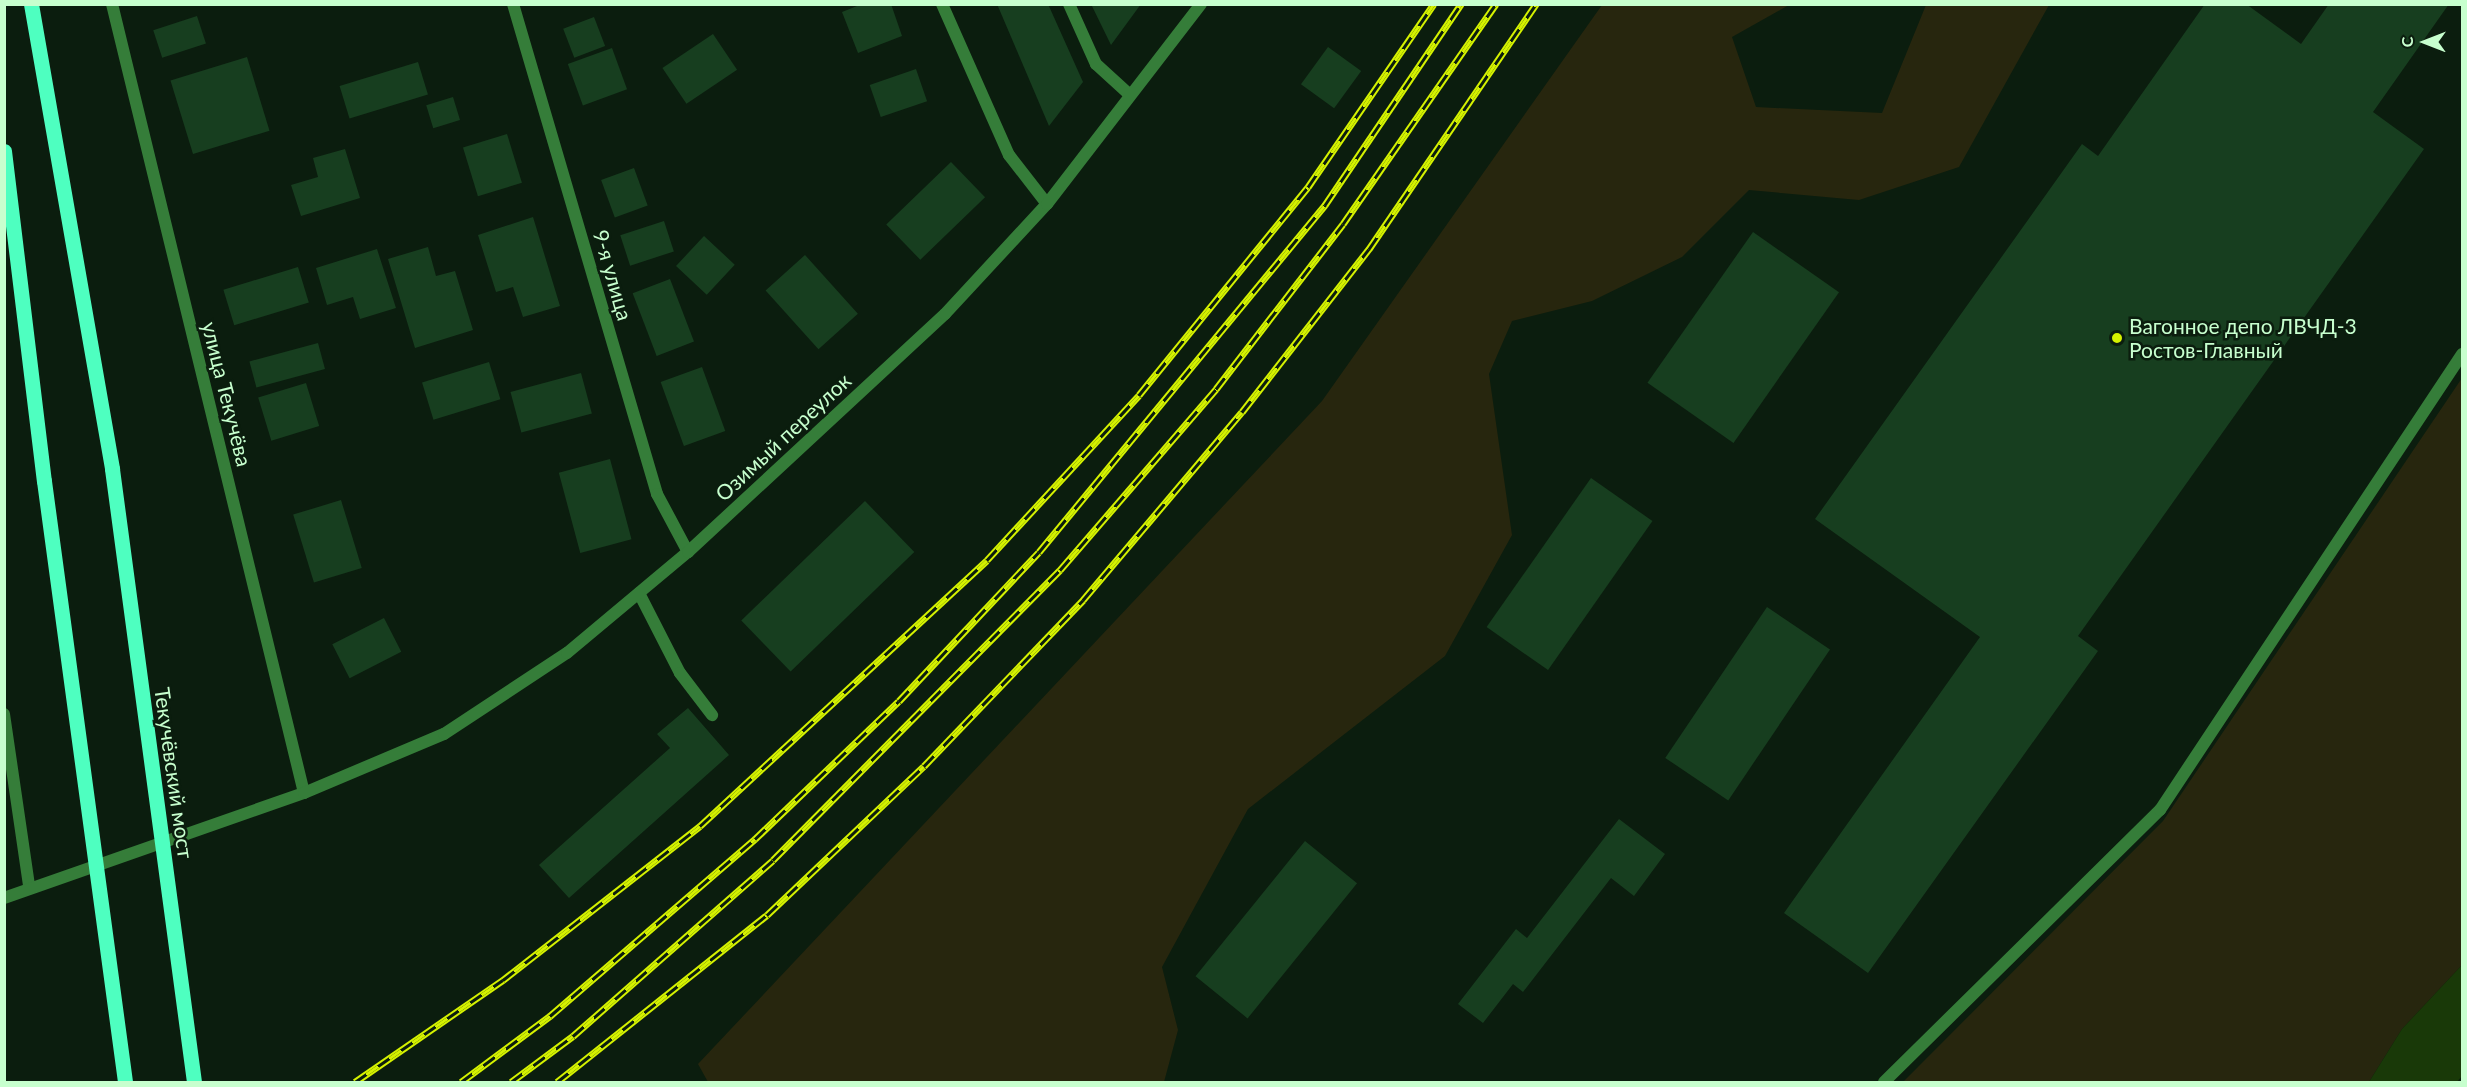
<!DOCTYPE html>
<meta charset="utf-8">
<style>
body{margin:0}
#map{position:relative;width:2467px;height:1087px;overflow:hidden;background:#0b1d0e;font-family:Lato,sans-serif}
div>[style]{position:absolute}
.green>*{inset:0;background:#27260e}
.water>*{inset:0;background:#193908}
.building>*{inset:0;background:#173e1f;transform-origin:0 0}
.service>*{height:12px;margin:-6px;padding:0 6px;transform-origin:6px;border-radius:6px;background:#357d39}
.minor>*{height:12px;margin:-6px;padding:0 6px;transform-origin:6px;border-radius:6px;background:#357d39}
.tertiary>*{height:12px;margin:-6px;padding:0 6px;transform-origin:6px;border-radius:6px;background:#357d39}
.primary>*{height:15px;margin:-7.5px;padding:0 7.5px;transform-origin:7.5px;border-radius:7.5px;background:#4effc0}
.rail>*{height:7px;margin-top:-3.5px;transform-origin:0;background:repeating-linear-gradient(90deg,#0b1d0e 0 14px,#d5f200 0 28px);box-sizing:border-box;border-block:2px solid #d5f200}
.primary-bridge>*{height:15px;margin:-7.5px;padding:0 7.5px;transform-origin:7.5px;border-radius:7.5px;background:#4effc0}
.dots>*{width:16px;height:16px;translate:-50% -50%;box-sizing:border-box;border:3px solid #0b1d0e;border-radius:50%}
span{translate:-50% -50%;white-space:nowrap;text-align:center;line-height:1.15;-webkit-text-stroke:5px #0b1d0e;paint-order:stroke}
.street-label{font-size:21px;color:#c7ffce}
.poi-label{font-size:21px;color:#c7ffce}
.left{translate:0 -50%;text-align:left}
.frame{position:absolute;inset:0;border:6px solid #c7ffce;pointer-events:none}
.north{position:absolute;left:2395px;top:12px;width:60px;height:60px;-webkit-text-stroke:4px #0b1d0e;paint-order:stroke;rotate:270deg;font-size:16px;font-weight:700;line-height:24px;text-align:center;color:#c7ffce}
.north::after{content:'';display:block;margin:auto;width:21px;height:27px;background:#c7ffce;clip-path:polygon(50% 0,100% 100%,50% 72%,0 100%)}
</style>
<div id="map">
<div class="green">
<i style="clip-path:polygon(1602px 5px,1789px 5px,1732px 37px,1756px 107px,1882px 113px,1926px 5px,2049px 5px,1959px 167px,1859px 200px,1749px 190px,1682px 257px,1592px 301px,1512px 321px,1489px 374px,1512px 535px,1445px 656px,1248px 809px,1162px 967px,1178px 1030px,1164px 1082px,708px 1082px,698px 1064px,1322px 401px)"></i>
<i style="clip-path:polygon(2462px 378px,2462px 965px,2402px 1029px,2369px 1082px,1903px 1082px,2163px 821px)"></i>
</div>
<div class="water">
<i style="clip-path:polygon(2462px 965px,2462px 1076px,2457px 1082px,2369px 1082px,2402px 1029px)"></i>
</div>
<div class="building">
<i style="clip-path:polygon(862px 4px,891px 4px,902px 36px,858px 53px,842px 12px)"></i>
<i style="clip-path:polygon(997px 4px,1048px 4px,1083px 82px,1049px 126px)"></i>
<i style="clip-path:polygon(1091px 4px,1141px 4px,1111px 45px)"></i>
<i style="clip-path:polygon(2205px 4px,2246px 4px,2301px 44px,2329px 4px,2449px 4px,2373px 112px,2424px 149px,2078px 636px,2098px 651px,1868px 973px,1784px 913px,1980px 637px,1815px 519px,2082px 144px,2098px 156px)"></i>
<i style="left:197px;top:16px;width:29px;height:46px;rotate:72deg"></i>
<i style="left:594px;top:17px;width:31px;height:33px;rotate:69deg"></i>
<i style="left:713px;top:34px;width:43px;height:61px;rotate:56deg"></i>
<i style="left:1328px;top:47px;width:41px;height:46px;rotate:36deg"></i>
<i style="left:612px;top:48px;width:44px;height:47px;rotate:70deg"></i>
<i style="left:247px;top:57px;width:77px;height:80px;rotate:73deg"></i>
<i style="left:418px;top:62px;width:34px;height:82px;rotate:73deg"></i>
<i style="left:916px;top:69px;width:34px;height:49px;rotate:71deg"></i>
<i style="left:453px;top:97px;width:24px;height:28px;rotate:73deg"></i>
<i style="left:507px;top:134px;width:51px;height:46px;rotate:73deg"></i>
<i style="clip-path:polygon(345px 149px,360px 198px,301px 216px,291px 185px,318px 177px,313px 158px)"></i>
<i style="left:951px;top:162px;width:49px;height:90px;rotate:46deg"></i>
<i style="left:634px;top:168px;width:40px;height:35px;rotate:70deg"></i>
<i style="clip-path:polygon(533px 217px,560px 306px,523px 317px,513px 287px,496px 292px,478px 235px)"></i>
<i style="left:664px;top:221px;width:32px;height:46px;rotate:72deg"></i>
<i style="left:1753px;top:232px;width:105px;height:184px;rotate:35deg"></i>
<i style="left:704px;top:236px;width:42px;height:41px;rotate:43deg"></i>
<i style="clip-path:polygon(428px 247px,436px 276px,455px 271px,473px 330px,415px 348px,388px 259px)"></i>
<i style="clip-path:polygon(377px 249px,396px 308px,360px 319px,353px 297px,327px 305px,316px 268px)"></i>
<i style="left:805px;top:255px;width:79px;height:53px;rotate:48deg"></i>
<i style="left:298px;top:267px;width:37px;height:78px;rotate:73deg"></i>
<i style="left:670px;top:279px;width:67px;height:40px;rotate:69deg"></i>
<i style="left:318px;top:343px;width:27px;height:71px;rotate:75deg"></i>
<i style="left:489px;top:362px;width:39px;height:70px;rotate:73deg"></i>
<i style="left:702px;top:367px;width:68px;height:44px;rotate:70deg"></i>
<i style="left:581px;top:373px;width:42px;height:73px;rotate:75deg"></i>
<i style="left:306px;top:383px;width:45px;height:50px;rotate:73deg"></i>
<i style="left:610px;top:459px;width:83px;height:53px;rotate:75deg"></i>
<i style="left:1591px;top:478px;width:75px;height:182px;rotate:35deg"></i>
<i style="left:341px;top:500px;width:71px;height:50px;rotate:73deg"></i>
<i style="left:865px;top:501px;width:71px;height:172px;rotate:46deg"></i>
<i style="left:1767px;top:607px;width:76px;height:182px;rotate:34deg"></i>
<i style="left:384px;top:618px;width:38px;height:58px;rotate:63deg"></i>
<i style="clip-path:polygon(688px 708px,729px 755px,569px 898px,539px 865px,670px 748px,657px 734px)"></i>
<i style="clip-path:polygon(1619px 819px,1665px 854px,1634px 896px,1611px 878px,1523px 992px,1513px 984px,1483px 1023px,1458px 1004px,1516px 929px,1527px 938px)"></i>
<i style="left:1305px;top:841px;width:67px;height:174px;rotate:39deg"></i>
</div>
<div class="service">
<i style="left:1069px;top:4px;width:66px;rotate:65.8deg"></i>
<i style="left:1096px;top:64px;width:46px;rotate:42.4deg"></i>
<i style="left:639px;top:593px;width:90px;rotate:62.9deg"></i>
<i style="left:680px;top:673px;width:53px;rotate:52.7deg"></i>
</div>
<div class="minor">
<i style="left:112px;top:4px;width:812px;rotate:76.32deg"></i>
<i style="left:513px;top:4px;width:511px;rotate:73.62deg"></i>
<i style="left:657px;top:494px;width:66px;rotate:61.9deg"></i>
<i style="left:942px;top:4px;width:165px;rotate:66.1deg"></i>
<i style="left:1009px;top:155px;width:62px;rotate:52.2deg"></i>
<i style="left:1884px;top:1082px;width:388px;rotate:-44.6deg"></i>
<i style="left:2160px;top:810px;width:547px;rotate:-56.48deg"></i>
</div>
<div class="tertiary">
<i style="left:4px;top:714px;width:174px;rotate:81.7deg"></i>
<i style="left:4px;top:898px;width:318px;rotate:-19.3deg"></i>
<i style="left:304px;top:793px;width:152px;rotate:-22.9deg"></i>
<i style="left:444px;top:734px;width:147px;rotate:-33.4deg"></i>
<i style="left:567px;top:653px;width:158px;rotate:-39.9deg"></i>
<i style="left:688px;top:552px;width:350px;rotate:-42.8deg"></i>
<i style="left:945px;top:314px;width:150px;rotate:-47.2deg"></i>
<i style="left:1047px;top:204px;width:252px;rotate:-52.4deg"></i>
</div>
<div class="primary">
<i style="left:31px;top:4px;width:472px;rotate:80.1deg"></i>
<i style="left:4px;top:151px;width:332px;rotate:83.1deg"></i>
</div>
<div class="rail">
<i style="left:355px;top:1082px;width:180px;rotate:-34.6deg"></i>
<i style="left:503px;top:980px;width:250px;rotate:-38deg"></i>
<i style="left:700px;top:826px;width:391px;rotate:-42.8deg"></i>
<i style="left:987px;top:560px;width:224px;rotate:-47.3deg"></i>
<i style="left:1139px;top:395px;width:268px;rotate:-50.9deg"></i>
<i style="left:1308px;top:187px;width:222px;rotate:-55.5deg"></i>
<i style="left:461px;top:1082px;width:111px;rotate:-36.6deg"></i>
<i style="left:550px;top:1016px;width:271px;rotate:-40.8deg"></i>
<i style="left:755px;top:839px;width:199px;rotate:-43.8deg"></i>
<i style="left:899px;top:701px;width:204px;rotate:-46.8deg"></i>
<i style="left:1039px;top:552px;width:450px;rotate:-50.5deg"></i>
<i style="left:1325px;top:205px;width:243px;rotate:-55.9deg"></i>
<i style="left:511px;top:1082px;width:77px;rotate:-36.6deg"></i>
<i style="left:573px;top:1036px;width:266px;rotate:-41.3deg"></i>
<i style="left:773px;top:860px;width:408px;rotate:-45.3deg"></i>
<i style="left:1060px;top:570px;width:239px;rotate:-49.2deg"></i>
<i style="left:1216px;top:389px;width:208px;rotate:-52.4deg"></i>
<i style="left:1343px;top:224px;width:268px;rotate:-55.2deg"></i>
<i style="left:557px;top:1082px;width:268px;rotate:-38.5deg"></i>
<i style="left:767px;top:915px;width:216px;rotate:-43.5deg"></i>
<i style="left:924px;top:766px;width:230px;rotate:-46.2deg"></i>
<i style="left:1083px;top:600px;width:246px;rotate:-49.8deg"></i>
<i style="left:1242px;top:412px;width:207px;rotate:-52.1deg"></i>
<i style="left:1369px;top:249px;width:297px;rotate:-55.7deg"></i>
</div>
<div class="primary-bridge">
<i style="left:112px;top:469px;width:618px;rotate:82.38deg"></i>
<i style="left:44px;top:481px;width:606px;rotate:82.32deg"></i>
</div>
<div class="dots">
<i style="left:2117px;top:338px;background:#d5f200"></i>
</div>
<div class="street-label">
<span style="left:613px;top:275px;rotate:74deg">9-я улица</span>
<span style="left:227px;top:394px;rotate:76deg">улица Текучёва</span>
<span style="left:783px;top:437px;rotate:-43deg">Озимый переулок</span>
<span style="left:174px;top:773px;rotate:82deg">Текучёвский мост</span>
</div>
<div class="poi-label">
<span class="left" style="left:2129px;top:338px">Вагонное депо ЛВЧД-3<br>Ростов-Главный</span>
</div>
<div class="frame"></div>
<div class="north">С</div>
</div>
